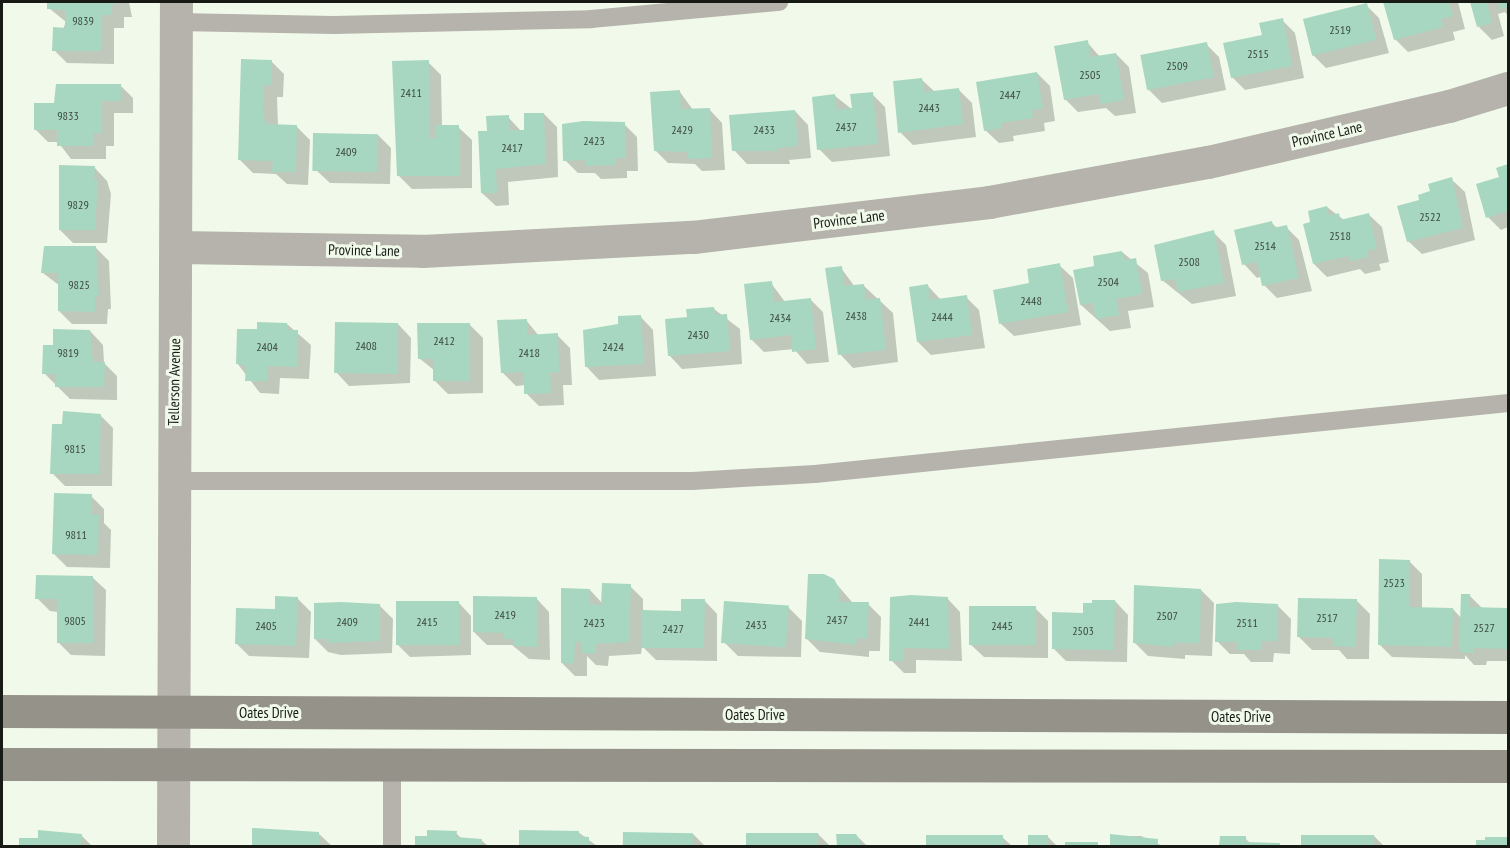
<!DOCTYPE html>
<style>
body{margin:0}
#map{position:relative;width:1510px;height:848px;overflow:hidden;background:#f1faea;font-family:"PT Sans Narrow",sans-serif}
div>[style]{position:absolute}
.shadow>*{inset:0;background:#0003}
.building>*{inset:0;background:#a7d7c0;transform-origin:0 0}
.lane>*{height:18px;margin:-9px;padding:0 9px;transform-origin:9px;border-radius:9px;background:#b5b3ac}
.street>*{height:33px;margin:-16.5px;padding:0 16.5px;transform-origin:16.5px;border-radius:16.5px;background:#b5b3ac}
.secondary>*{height:33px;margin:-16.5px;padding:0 16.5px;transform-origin:16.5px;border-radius:16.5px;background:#959389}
span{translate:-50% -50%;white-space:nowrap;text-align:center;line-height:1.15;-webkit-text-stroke:6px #f1faea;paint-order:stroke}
.number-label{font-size:12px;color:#3b4940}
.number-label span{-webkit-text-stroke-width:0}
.street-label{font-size:15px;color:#171a15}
.frame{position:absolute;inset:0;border:3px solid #171a15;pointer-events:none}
</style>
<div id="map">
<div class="shadow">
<i style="clip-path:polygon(49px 2px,129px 2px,132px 17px,124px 17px,124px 28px,114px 28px,114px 64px,67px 63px,54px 50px,66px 22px,49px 8px)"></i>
<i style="clip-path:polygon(1385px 2px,1458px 2px,1465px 29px,1453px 32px,1455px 40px,1408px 52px,1395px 39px)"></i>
<i style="clip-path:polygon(1472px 2px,1508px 2px,1508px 16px,1505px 12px,1498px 14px,1504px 36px,1492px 40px,1479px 27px)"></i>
<i style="clip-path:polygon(1366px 5px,1379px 18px,1389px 53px,1326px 68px,1313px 55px)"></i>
<i style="clip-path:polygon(1282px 20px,1295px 33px,1304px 78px,1245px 90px,1232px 77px,1264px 36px)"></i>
<i style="clip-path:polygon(1087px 42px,1100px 57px,1116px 54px,1129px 67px,1136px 113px,1115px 116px,1106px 108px,1078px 112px,1065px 99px)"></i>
<i style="clip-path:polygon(1206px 44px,1219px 57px,1226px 90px,1162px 103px,1149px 90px)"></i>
<i style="clip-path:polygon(271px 61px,284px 74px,283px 97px,277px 97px,278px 126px,297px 127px,310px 140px,308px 185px,287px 184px,276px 174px,253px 173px,240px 160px)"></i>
<i style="clip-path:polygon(428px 62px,441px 75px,442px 127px,458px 127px,472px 140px,472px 188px,412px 189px,399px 176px)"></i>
<i style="clip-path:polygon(1037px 73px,1050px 86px,1055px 121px,1044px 123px,1045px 131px,1013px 136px,1014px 141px,999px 143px,985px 130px)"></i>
<i style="clip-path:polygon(921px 79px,935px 92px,959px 90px,972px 103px,976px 137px,913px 145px,900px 132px)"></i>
<i style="clip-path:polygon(120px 85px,133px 98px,133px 113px,114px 113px,114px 146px,106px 146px,106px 159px,71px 159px,58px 142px,48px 142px,35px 129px,55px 104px)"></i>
<i style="clip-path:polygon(680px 92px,693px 110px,709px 109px,722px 123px,725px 170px,702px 171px,695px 164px,668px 163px,655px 150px)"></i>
<i style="clip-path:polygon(872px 94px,885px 107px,890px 156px,832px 162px,819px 149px,835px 96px,853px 110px)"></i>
<i style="clip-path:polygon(795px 111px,808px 125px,811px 158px,789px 160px,790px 164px,747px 164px,734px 150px)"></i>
<i style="clip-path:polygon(544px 114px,557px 127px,558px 177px,508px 182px,509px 205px,496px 206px,482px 193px,488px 133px,508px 117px,521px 131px,526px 131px)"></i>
<i style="clip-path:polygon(624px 124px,637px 137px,638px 171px,627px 171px,627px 178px,601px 179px,595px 173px,578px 173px,565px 160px)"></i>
<i style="clip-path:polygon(378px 135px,391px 148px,390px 184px,330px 183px,316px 170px)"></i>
<i style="clip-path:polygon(1508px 166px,1508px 227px,1501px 230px,1488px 217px,1501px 178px,1498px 169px)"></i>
<i style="clip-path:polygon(94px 167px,107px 181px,111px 194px,107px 243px,73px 243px,60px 230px)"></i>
<i style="clip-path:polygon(1451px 179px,1465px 192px,1475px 240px,1422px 254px,1408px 241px,1421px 201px)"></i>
<i style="clip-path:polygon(1327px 207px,1344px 220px,1368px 214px,1382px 227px,1389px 262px,1379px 264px,1381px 270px,1365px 274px,1360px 269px,1327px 277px,1314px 264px,1312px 223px)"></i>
<i style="clip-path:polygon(1271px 222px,1278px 229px,1286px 227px,1299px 240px,1312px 291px,1277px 298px,1264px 285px,1262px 276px,1257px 278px,1244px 264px)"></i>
<i style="clip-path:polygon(1213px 232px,1226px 245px,1236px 296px,1192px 304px,1162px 280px)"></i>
<i style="clip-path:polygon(96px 248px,109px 261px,111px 309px,108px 309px,107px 324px,72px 324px,59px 311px,60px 286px,43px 273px)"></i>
<i style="clip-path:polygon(1122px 252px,1148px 273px,1154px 307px,1128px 311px,1131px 328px,1110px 331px,1081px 305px,1096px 267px)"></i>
<i style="clip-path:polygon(1059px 265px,1073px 278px,1081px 325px,1014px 336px,1000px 323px,1031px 284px)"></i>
<i style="clip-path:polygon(841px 268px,855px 287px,864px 286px,893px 313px,898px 362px,853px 368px,840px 354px)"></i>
<i style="clip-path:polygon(771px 283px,785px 302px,810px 299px,823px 312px,829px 362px,807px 364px,794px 349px,764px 352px,751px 339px)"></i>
<i style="clip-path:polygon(927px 285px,941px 300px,966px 297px,979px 310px,985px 348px,931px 355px,918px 342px)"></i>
<i style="clip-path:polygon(714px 309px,740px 329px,742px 364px,682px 369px,669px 355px,688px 318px)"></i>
<i style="clip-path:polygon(640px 316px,653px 330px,656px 376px,599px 380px,586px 366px,620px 326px)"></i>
<i style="clip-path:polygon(526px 320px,539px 336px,557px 335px,570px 348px,572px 385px,563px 385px,564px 405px,539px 406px,526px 393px,526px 385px,516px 386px,502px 372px)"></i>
<i style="clip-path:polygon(287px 324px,311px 345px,309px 379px,280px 378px,279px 394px,260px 393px,237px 363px,258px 331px)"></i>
<i style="clip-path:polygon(398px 324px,411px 338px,410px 383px,349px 386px,336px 372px)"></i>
<i style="clip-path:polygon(469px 324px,483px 338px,483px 393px,448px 394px,435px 381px,435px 371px,419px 358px)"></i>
<i style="clip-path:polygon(90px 331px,103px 345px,104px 363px,117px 376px,117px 400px,70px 399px,44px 373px,54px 346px)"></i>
<i style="clip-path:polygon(100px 415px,113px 428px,112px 486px,65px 486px,52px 473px,64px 426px)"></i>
<i style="clip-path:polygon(91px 496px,104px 509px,104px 523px,111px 530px,110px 568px,67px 567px,54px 554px)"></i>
<i style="clip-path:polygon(1409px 561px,1422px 574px,1422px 609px,1453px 609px,1462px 619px,1470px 596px,1483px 609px,1508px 610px,1508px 661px,1487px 661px,1486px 665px,1474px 665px,1465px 655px,1465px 659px,1392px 657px,1379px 644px)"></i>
<i style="clip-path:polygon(92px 577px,106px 590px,105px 656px,71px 655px,58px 642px,58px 612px,50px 611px,37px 598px)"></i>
<i style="clip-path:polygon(833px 580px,852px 602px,868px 604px,881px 617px,880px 651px,869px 651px,869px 657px,820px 652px,807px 639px)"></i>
<i style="clip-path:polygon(630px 586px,643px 599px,643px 612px,682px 612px,704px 600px,717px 614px,717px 661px,656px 660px,642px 646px,641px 654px,609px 656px,608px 666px,596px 665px,587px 656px,587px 676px,575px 676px,562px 663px,590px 590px,602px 603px)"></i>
<i style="clip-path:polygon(1201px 590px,1214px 603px,1212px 656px,1185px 655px,1185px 659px,1148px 656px,1135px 643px)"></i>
<i style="clip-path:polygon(297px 598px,311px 612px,309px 658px,249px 656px,236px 643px)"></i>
<i style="clip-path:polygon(536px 598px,549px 612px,550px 660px,529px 659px,512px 645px,487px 645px,474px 632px)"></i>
<i style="clip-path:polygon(947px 598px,960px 612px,962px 661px,916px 660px,916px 673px,904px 673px,891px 660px)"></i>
<i style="clip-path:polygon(1115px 601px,1128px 615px,1127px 662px,1066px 661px,1053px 648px,1084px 614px)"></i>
<i style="clip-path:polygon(1357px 601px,1370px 614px,1369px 659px,1347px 659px,1339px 650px,1312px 650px,1299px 637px)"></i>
<i style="clip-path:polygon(458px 602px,471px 616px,471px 655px,410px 657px,397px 644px)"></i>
<i style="clip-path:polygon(380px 606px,393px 619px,392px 653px,341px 655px,328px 652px,315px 639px)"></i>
<i style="clip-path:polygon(1278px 606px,1291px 619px,1290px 654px,1274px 653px,1273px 662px,1251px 662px,1244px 654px,1230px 654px,1217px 641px)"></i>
<i style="clip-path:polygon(788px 607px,802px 621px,801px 657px,738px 656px,725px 643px)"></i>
<i style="clip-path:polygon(1035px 608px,1048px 621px,1048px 658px,984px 657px,970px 644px)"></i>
<i style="clip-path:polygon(254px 830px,318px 833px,332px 846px,254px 846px)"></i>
<i style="clip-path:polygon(521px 832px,578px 832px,597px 846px,521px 846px)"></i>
<i style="clip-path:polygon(456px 833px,462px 839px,481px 840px,488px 846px,416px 846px,417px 837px)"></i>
<i style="clip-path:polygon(625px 833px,693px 834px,705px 846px,624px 846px)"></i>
<i style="clip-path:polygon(818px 834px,830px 846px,747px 846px,748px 835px)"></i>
<i style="clip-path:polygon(81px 835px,92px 846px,20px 846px,20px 839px)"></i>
<i style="clip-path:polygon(838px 835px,856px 835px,867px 846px,838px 846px)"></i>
<i style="clip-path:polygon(927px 836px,1002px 837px,1012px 846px,927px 846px)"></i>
<i style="clip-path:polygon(1112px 836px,1141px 836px,1163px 846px,1111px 846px)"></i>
<i style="clip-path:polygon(1374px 836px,1384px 846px,1302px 846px,1302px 838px)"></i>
<i style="clip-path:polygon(1030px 837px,1048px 837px,1057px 846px,1029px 846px)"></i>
<i style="clip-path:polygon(1221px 837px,1245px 838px,1251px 844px,1281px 846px,1221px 846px)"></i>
<i style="clip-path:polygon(1486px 838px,1508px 838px,1508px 846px,1478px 846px,1478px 842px,1486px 842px)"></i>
</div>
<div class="building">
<i style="clip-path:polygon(47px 2px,120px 2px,112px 5px,112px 15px,102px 15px,101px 51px,52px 51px,53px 27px,65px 28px,65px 10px,47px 9px)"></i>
<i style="clip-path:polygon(1383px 2px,1449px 2px,1453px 16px,1441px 19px,1443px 27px,1394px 40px)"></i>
<i style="clip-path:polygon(1470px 2px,1486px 2px,1492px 23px,1477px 27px)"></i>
<i style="clip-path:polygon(1498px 2px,1508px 2px,1508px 7px,1500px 9px)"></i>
<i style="left:1367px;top:3px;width:38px;height:66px;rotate:76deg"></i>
<i style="clip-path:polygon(1283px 18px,1292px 66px,1231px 78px,1223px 43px,1262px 35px,1259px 23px)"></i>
<i style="clip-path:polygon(1088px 40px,1090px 57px,1116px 53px,1124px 100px,1101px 104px,1099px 94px,1064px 100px,1054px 46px)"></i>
<i style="left:1207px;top:42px;width:36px;height:68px;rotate:79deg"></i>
<i style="clip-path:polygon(241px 59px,272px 60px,271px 85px,264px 85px,263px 115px,266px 124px,297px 125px,296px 172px,272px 172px,273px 161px,238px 160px)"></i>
<i style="clip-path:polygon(429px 60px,430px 138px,436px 138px,436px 125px,459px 125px,460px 176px,397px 176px,392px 61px)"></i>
<i style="clip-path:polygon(1037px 72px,1043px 108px,1032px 110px,1033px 118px,1001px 123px,1002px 128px,984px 131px,976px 82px)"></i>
<i style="clip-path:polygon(922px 78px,924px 92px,959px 88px,963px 124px,898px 133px,893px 81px)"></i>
<i style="clip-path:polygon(56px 84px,121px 84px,121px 101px,102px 101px,102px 133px,93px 133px,93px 146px,57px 146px,57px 130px,34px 130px,34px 103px,54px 103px)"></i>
<i style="clip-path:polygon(680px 90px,681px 109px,710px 108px,712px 158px,688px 159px,687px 152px,654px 151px,650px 92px)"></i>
<i style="clip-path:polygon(873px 92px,878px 144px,817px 150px,812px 97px,835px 94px,837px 110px,852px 108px,850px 94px)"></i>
<i style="clip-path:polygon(795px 110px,798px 146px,777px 148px,777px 151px,732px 151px,729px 115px)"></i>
<i style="clip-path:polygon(524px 113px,544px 113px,546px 164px,496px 169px,497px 193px,481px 193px,478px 131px,487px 131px,486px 116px,509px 115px,509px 130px,524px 130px)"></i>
<i style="clip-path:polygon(583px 121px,625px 122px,626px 158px,615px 158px,615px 165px,586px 166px,586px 160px,563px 161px,562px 124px)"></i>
<i style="left:313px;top:133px;width:65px;height:38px;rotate:1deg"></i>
<i style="clip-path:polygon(1508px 164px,1508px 211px,1486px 218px,1476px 184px,1499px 177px,1496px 168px)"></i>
<i style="clip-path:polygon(59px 165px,95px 166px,94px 180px,98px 180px,95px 230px,59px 230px)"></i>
<i style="clip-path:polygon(1452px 177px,1463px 228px,1407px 242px,1397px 206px,1419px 200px,1418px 195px,1430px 191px,1428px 184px)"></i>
<i style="clip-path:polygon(1327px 206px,1329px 216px,1339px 213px,1340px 220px,1369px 213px,1377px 249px,1367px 251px,1368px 257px,1350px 261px,1349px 256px,1313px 264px,1303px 224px,1310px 222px,1308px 211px)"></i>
<i style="clip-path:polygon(1272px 221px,1273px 228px,1287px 225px,1299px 278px,1262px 286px,1257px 262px,1242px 265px,1234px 230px)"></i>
<i style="clip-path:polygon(1214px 230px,1224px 283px,1178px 292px,1175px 279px,1161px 281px,1154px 245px)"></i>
<i style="clip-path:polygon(44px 246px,96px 246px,99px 296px,95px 296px,95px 312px,58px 311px,58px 273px,41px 273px)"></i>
<i style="clip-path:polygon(1122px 251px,1124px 260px,1136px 258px,1142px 294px,1116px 299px,1119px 315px,1096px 319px,1093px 303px,1080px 305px,1073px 270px,1094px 266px,1093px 256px)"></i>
<i style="clip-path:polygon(1060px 263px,1068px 312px,999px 324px,993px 290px,1029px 283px,1027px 269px)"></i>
<i style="clip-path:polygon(842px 266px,844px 286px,864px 284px,866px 300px,880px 298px,886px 350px,838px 355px,825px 268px)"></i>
<i style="clip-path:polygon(772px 281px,774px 302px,811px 298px,816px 349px,792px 352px,791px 335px,750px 340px,744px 284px)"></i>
<i style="clip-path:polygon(928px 284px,930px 300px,967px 295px,972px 335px,917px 342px,909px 287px)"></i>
<i style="clip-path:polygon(714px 307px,715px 315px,727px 314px,730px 351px,668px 356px,665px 319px,687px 317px,686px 309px)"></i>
<i style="clip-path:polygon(641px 315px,644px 364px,585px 367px,583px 330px,618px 324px,618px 316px)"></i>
<i style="clip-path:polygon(527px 319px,527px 335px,558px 333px,559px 372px,550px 373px,551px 393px,524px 394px,524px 372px,501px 373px,497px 320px)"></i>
<i style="clip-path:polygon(257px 322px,287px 323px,287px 330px,298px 330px,297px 367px,267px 366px,267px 381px,245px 381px,246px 365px,236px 364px,237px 329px,257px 329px)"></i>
<i style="left:335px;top:322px;width:63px;height:51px;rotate:1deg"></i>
<i style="clip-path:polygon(417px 323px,470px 323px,470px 381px,433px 381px,433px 359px,418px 359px)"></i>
<i style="clip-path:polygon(53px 329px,90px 330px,93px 362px,105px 362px,104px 387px,55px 387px,55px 374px,42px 374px,43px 345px,53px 345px)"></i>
<i style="clip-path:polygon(63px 411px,101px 414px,99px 474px,50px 474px,52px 424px,62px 424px)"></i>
<i style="clip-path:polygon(54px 493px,92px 494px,91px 515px,99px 515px,98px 555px,52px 554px)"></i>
<i style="clip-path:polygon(1379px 559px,1410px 560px,1409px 607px,1453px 608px,1452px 647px,1378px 645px)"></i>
<i style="clip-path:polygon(808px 574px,824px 574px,834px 579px,839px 588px,839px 602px,869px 602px,867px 639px,857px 638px,856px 645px,805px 639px)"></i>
<i style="clip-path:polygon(36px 575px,93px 576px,93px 643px,57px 643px,57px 599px,35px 599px)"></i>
<i style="clip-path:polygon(602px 583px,631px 584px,629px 642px,596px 644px,596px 654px,582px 653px,582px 642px,575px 642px,574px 664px,561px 663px,561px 588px,590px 589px,590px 604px,601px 605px)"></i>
<i style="clip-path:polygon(1134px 585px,1201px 589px,1200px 643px,1173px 643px,1173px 647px,1133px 643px)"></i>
<i style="clip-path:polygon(1461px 594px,1470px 594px,1470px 607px,1508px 608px,1508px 649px,1474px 648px,1474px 653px,1459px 652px)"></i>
<i style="clip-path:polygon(911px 595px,948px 597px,949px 649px,904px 648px,904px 661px,889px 661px,890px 597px)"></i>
<i style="clip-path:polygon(275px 596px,298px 597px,296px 646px,235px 644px,236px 608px,275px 609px)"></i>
<i style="clip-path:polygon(473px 596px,537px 597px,537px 647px,514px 646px,514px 639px,503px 639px,504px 633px,473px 632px)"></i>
<i style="clip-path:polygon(1298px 598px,1357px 599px,1356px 647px,1333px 646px,1333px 638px,1297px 637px)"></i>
<i style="clip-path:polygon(681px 599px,705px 599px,704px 648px,641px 648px,641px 610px,681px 611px)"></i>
<i style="clip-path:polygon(1092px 600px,1115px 600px,1114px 650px,1052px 649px,1052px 612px,1083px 613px,1083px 603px,1092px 603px)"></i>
<i style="left:396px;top:601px;width:63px;height:44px"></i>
<i style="left:724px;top:601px;width:65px;height:42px;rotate:4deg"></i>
<i style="clip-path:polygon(341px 602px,380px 604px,380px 641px,327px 643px,327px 639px,314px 639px,314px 603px)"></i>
<i style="clip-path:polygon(1236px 602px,1278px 604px,1278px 641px,1261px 641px,1261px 650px,1237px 650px,1237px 642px,1215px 642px,1216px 604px)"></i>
<i style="left:969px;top:606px;width:67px;height:39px"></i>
<i style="clip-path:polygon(252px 828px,319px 832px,319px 846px,252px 846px)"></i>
<i style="clip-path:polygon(38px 830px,82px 834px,81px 846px,19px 846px,19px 838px,38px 838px)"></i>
<i style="clip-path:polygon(427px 830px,457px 831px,456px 837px,482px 839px,482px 846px,415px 846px,415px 836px,427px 836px)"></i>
<i style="clip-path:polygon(519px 830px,579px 831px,579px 836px,589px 837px,589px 846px,519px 846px)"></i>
<i style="left:623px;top:832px;width:70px;height:14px;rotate:1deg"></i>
<i style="left:818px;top:833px;width:13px;height:72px;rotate:90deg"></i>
<i style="clip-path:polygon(836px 834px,856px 834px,862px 846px,837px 846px)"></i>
<i style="clip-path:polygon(1110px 834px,1158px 839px,1158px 846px,1110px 846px)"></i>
<i style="left:926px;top:835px;width:77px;height:11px"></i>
<i style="left:1028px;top:835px;width:20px;height:11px"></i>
<i style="left:1374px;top:835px;width:11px;height:73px;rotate:90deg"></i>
<i style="clip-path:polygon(1220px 836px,1246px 836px,1246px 842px,1280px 843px,1280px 846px,1219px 846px)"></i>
<i style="clip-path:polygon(1485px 837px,1508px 837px,1508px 846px,1476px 846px,1476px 840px,1485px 840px)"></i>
<i style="left:1065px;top:842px;width:33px;height:4px"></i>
</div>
<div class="lane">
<i style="left:176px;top:22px;width:158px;rotate:1.1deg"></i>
<i style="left:334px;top:25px;width:257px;rotate:-1.3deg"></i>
<i style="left:591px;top:19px;width:189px;rotate:-5.2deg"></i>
<i style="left:172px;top:481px;width:520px"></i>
<i style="left:692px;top:481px;width:123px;rotate:-3.3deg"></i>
<i style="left:815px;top:474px;width:697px;rotate:-5.85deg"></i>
<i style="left:392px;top:846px;width:83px;rotate:-90deg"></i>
</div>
<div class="street">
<i style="left:177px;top:247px;width:245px;rotate:0.9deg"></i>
<i style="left:422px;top:251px;width:271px;rotate:-3deg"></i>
<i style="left:693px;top:237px;width:298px;rotate:-6.7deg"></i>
<i style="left:989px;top:202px;width:223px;rotate:-10.4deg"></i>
<i style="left:1208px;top:162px;width:247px;rotate:-13.1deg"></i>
<i style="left:1449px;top:106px;width:62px;rotate:-17deg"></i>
<i style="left:173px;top:846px;width:844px;rotate:-89.8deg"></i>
</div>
<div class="secondary">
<i style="left:2px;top:711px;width:1506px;rotate:0.23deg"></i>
<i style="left:2px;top:764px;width:1506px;rotate:0.08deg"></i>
</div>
<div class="number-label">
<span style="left:83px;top:21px">9839</span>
<span style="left:1340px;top:30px">2519</span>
<span style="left:1258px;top:54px">2515</span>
<span style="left:1177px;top:66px">2509</span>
<span style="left:1090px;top:75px">2505</span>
<span style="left:411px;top:93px">2411</span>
<span style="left:1010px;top:95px">2447</span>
<span style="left:929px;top:108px">2443</span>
<span style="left:68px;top:116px">9833</span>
<span style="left:846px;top:127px">2437</span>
<span style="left:682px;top:130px">2429</span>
<span style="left:764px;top:130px">2433</span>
<span style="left:594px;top:141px">2423</span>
<span style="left:512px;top:148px">2417</span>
<span style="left:346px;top:152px">2409</span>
<span style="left:78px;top:205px">9829</span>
<span style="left:1430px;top:217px">2522</span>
<span style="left:1340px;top:236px">2518</span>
<span style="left:1265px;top:246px">2514</span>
<span style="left:1189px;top:262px">2508</span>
<span style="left:1108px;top:282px">2504</span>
<span style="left:79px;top:285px">9825</span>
<span style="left:1031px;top:301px">2448</span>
<span style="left:856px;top:316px">2438</span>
<span style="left:942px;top:317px">2444</span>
<span style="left:780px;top:318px">2434</span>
<span style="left:698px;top:335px">2430</span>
<span style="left:444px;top:341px">2412</span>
<span style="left:366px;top:346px">2408</span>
<span style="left:267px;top:347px">2404</span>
<span style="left:613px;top:347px">2424</span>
<span style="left:68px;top:353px">9819</span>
<span style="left:529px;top:353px">2418</span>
<span style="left:75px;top:449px">9815</span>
<span style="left:76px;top:535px">9811</span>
<span style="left:1394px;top:583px">2523</span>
<span style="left:505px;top:615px">2419</span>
<span style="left:1167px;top:616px">2507</span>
<span style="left:1327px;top:618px">2517</span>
<span style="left:837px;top:620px">2437</span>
<span style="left:75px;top:621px">9805</span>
<span style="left:347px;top:622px">2409</span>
<span style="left:427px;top:622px">2415</span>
<span style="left:919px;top:622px">2441</span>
<span style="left:594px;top:623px">2423</span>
<span style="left:1247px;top:623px">2511</span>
<span style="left:756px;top:625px">2433</span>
<span style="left:266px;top:626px">2405</span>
<span style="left:1002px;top:626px">2445</span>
<span style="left:1484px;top:628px">2527</span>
<span style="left:673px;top:629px">2427</span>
<span style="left:1083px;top:631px">2503</span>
</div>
<div class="street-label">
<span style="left:1327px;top:134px;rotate:-13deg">Province Lane</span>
<span style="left:849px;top:219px;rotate:-7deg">Province Lane</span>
<span style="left:364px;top:250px;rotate:1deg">Province Lane</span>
<span style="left:174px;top:382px;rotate:-89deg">Tellerson Avenue</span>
<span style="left:269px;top:713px">Oates Drive</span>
<span style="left:755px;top:715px">Oates Drive</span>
<span style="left:1241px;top:717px">Oates Drive</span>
</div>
<div class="frame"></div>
</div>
